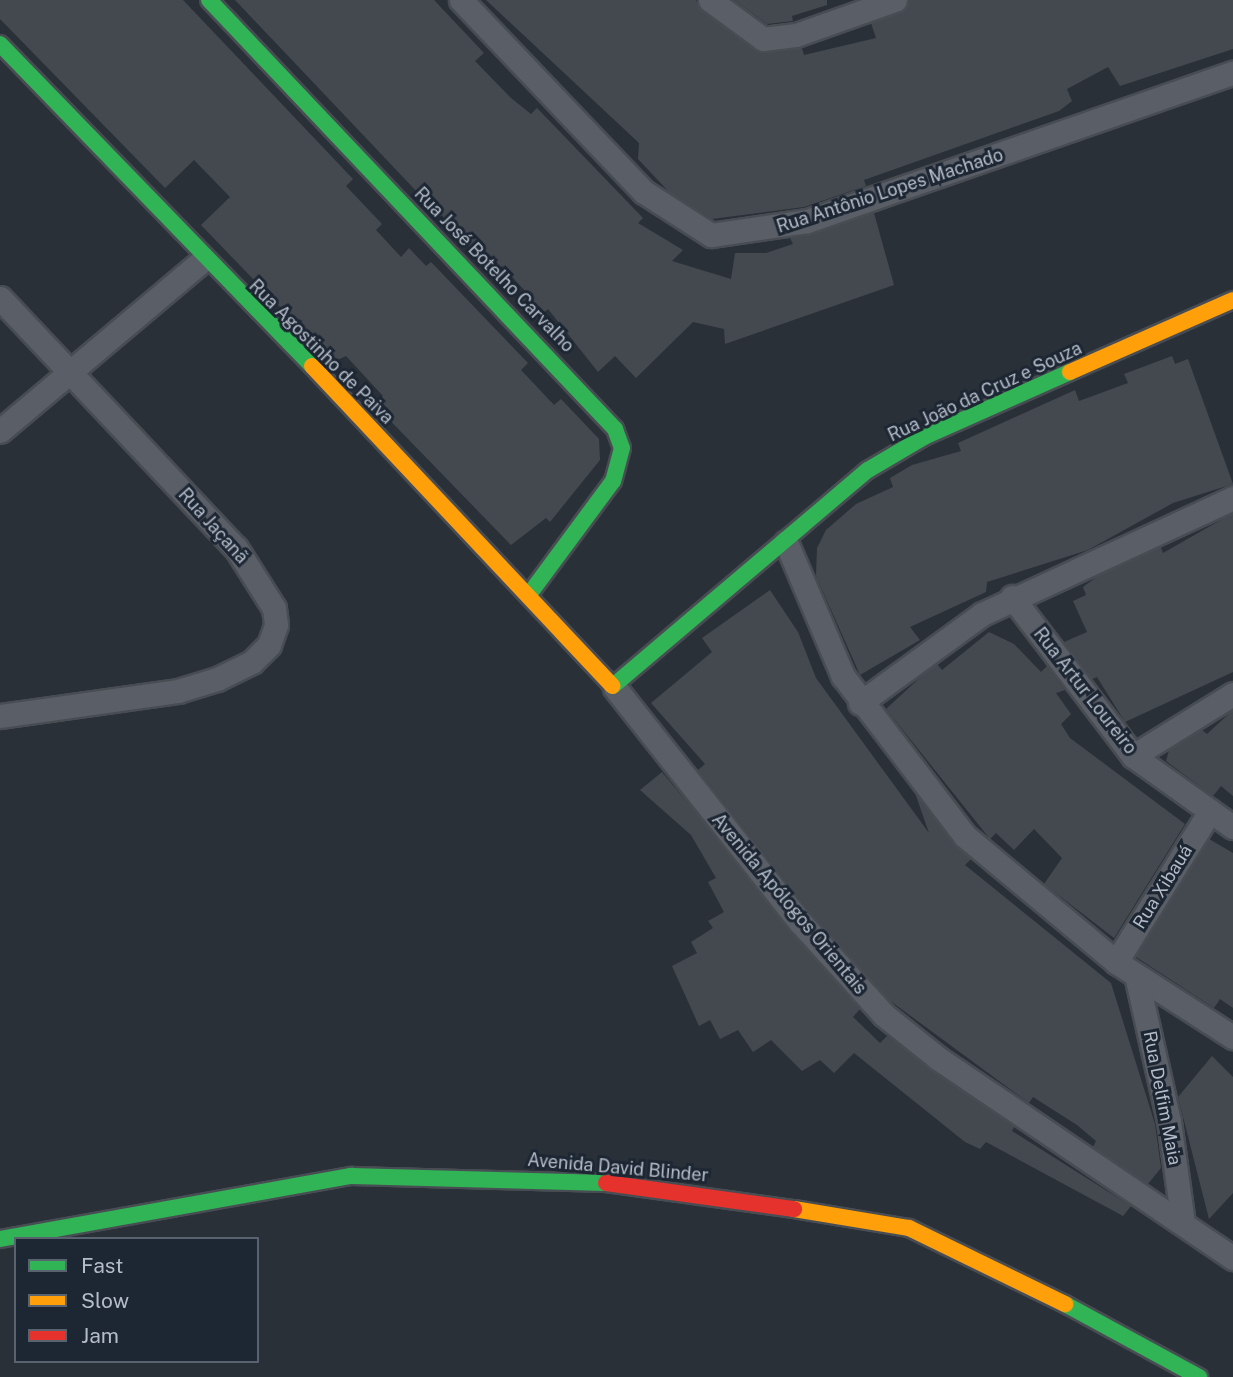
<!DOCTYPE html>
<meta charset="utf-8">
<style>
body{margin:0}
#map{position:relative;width:1233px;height:1377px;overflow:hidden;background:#2a3038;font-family:"Public Sans",sans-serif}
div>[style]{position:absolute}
.building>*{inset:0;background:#444950}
.roads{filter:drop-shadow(2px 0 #484c53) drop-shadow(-2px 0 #484c53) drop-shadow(0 2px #484c53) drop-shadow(0 -2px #484c53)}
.street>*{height:23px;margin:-11.5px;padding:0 11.5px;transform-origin:11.5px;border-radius:11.5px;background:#5a5e66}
.fast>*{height:16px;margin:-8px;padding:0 8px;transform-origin:8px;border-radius:8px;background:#30b455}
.slow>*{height:16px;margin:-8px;padding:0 8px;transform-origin:8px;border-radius:8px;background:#ff9f0a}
.jam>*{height:16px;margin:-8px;padding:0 8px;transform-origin:8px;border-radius:8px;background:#e5322d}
span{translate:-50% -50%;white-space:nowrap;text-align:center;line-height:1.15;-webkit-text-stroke:6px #1d2633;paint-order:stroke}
.street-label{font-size:18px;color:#b4bcc9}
.legend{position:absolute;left:14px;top:1237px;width:245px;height:126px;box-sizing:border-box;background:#1d2633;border:2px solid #59626f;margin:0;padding:9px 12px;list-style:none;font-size:21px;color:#b4bcc9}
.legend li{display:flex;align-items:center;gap:14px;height:35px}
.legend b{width:35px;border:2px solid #59626f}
</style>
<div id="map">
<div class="building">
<i style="clip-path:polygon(0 0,183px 0,353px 179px,346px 186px,382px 224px,376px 230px,401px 257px,409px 248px,426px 266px,431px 262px,528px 363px,521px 370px,554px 405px,561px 399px,599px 439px,600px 460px,550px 522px,546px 518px,511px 545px,374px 404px,383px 396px,346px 356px,333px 362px,201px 225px,230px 197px,194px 160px,165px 188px,0 19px)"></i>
<i style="clip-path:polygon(235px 0,434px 0,484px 53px,475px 61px,511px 98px,531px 114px,537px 108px,643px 218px,638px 223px,683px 250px,672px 261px,731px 279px,735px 253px,766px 253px,793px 244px,790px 238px,874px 213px,894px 285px,725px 344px,724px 329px,693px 322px,636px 378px,615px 356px,598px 372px,548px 309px,537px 319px,520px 300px,527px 293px,502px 266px,494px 273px)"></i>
<i style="clip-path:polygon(486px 0,696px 0,702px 11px,755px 50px,802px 48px,804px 55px,876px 38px,871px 23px,900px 13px,909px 0,1233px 0,1233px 49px,1120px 86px,1108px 67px,1067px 89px,1072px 101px,1059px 111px,864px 180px,866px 186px,804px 207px,712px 219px,669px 192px,638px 159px,639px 143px)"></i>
<i style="clip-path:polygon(734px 0,827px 0,827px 5px,792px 16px,793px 21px,767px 24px)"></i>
<i style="clip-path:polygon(1172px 356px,1175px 364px,1188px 359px,1233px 484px,1173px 503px,1088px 550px,987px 582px,986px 592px,910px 627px,920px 640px,860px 675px,816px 576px,817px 548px,826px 530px,856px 504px,893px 487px,890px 478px,912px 465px,961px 451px,958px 443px,1075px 390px,1079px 401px,1128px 383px,1124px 374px)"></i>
<i style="clip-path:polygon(1233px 513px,1233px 672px,1125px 722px,1097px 677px,1092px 679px,1064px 642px,1087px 632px,1073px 601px,1086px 595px,1083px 587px,1099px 575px,1161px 547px,1163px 553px)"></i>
<i style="clip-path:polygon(770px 590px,798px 632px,816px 678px,929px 833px,915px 793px,971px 859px,965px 865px,1111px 983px,1155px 1124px,1161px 1168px,1148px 1184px,1093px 1147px,1096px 1141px,1077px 1125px,1033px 1097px,1029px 1103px,889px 1000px,811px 913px,698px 770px,705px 764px,651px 703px,712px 652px,702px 638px)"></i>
<i style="clip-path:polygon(989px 632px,1014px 644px,1041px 672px,1047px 666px,1065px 690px,1056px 693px,1071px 714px,1061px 724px,1070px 738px,1185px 824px,1114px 938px,1044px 884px,1062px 858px,1034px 829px,1014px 850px,996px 833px,990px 839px,886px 709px,926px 672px,937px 664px,942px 670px)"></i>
<i style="clip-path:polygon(1233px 710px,1233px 796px,1221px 786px,1213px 796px,1166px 761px,1169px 750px,1202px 730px,1207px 734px)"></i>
<i style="clip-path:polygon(662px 772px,860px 1009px,853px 1017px,880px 1043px,887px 1036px,1014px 1127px,1012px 1131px,1131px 1206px,1123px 1216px,986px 1142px,980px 1149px,965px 1142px,854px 1053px,834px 1073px,820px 1060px,802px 1071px,771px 1040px,753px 1052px,738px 1030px,720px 1039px,710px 1020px,699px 1026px,672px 966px,697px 953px,691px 942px,713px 928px,708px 921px,724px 912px,708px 882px,716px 878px,691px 835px,640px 790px)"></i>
<i style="clip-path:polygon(1209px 839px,1233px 853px,1233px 1008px,1220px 999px,1214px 1008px,1136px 957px)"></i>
<i style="clip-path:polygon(1212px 1056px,1233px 1077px,1233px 1193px,1209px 1219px,1178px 1097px)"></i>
</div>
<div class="roads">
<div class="street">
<i style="left:461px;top:0;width:265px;rotate:46.4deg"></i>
<i style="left:644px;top:192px;width:80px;rotate:32.7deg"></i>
<i style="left:711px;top:235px;width:97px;rotate:-8.3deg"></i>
<i style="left:807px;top:221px;width:451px;rotate:-19.2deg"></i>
<i style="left:710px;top:0;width:66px;rotate:36.3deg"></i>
<i style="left:763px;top:39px;width:33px;rotate:-7deg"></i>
<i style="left:796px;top:35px;width:105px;rotate:-19.5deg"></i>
<i style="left:0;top:298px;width:344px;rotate:46.7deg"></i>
<i style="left:236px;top:548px;width:71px;rotate:57.7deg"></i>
<i style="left:274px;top:608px;width:17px;rotate:83deg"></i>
<i style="left:276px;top:625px;width:21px;rotate:109deg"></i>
<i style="left:269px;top:645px;width:24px;rotate:135deg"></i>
<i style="left:252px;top:662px;width:39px;rotate:154deg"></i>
<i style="left:217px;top:679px;width:41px;rotate:162.9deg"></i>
<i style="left:178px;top:691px;width:180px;rotate:172deg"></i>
<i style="left:0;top:431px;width:265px;rotate:-40.1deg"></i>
<i style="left:786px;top:542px;width:146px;rotate:67deg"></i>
<i style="left:843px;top:676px;width:201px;rotate:52.7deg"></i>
<i style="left:965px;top:836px;width:197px;rotate:39.8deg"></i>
<i style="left:1116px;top:962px;width:139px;rotate:32.7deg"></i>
<i style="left:1012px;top:597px;width:200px;rotate:52.7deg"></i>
<i style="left:1133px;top:756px;width:123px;rotate:35.4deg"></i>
<i style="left:615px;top:688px;width:298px;rotate:51.7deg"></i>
<i style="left:800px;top:922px;width:125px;rotate:47.9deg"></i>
<i style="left:884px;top:1015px;width:70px;rotate:38.7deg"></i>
<i style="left:939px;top:1059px;width:355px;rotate:34.1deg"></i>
<i style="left:860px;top:703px;width:151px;rotate:-36.1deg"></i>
<i style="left:982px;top:614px;width:277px;rotate:-24.8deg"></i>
<i style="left:1133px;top:756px;width:118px;rotate:-31.8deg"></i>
<i style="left:1116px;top:962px;width:178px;rotate:-58.1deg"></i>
<i style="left:1136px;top:975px;width:150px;rotate:77.3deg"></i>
<i style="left:1169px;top:1121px;width:103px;rotate:82.2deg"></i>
</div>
<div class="fast">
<i style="left:209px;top:0;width:591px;rotate:46.58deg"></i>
<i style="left:615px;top:429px;width:20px;rotate:70deg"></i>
<i style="left:622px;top:448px;width:34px;rotate:105deg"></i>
<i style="left:613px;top:481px;width:138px;rotate:126.5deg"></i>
<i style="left:0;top:44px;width:448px;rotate:45.9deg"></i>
<i style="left:613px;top:686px;width:334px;rotate:-40.3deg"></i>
<i style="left:868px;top:470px;width:65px;rotate:-30.5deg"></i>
<i style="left:924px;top:437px;width:160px;rotate:-24deg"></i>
<i style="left:0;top:1239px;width:357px;rotate:-10.2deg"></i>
<i style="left:351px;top:1176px;width:255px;rotate:1.6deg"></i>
<i style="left:1065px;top:1304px;width:153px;rotate:28.6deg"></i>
</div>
<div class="slow">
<i style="left:312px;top:366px;width:439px;rotate:46.8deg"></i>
<i style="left:1070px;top:372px;width:178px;rotate:-23.8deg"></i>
<i style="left:794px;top:1209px;width:117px;rotate:9.4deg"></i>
<i style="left:909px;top:1228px;width:174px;rotate:26deg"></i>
</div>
<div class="jam">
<i style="left:606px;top:1183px;width:190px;rotate:7.9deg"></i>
</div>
</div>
<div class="street-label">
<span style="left:890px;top:191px;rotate:-18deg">Rua Antônio Lopes Machado</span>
<span style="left:494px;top:270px;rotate:46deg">Rua José Botelho Carvalho</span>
<span style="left:321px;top:352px;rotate:45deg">Rua Agostinho de Paiva</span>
<span style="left:985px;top:392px;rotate:-25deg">Rua João da Cruz e Souza</span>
<span style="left:213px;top:526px;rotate:48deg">Rua Jaçanã</span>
<span style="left:1085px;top:691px;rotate:52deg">Rua Artur Loureiro</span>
<span style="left:1163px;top:887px;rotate:-58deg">Rua Xibauá</span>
<span style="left:789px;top:904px;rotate:50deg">Avenida Apólogos Orientais</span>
<span style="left:1162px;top:1098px;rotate:79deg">Rua Delfim Maia</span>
<span style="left:618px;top:1168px;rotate:5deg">Avenida David Blinder</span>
</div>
<ul class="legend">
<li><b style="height:9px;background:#30b455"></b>Fast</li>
<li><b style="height:9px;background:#ff9f0a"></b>Slow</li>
<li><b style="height:9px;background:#e5322d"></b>Jam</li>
</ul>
</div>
